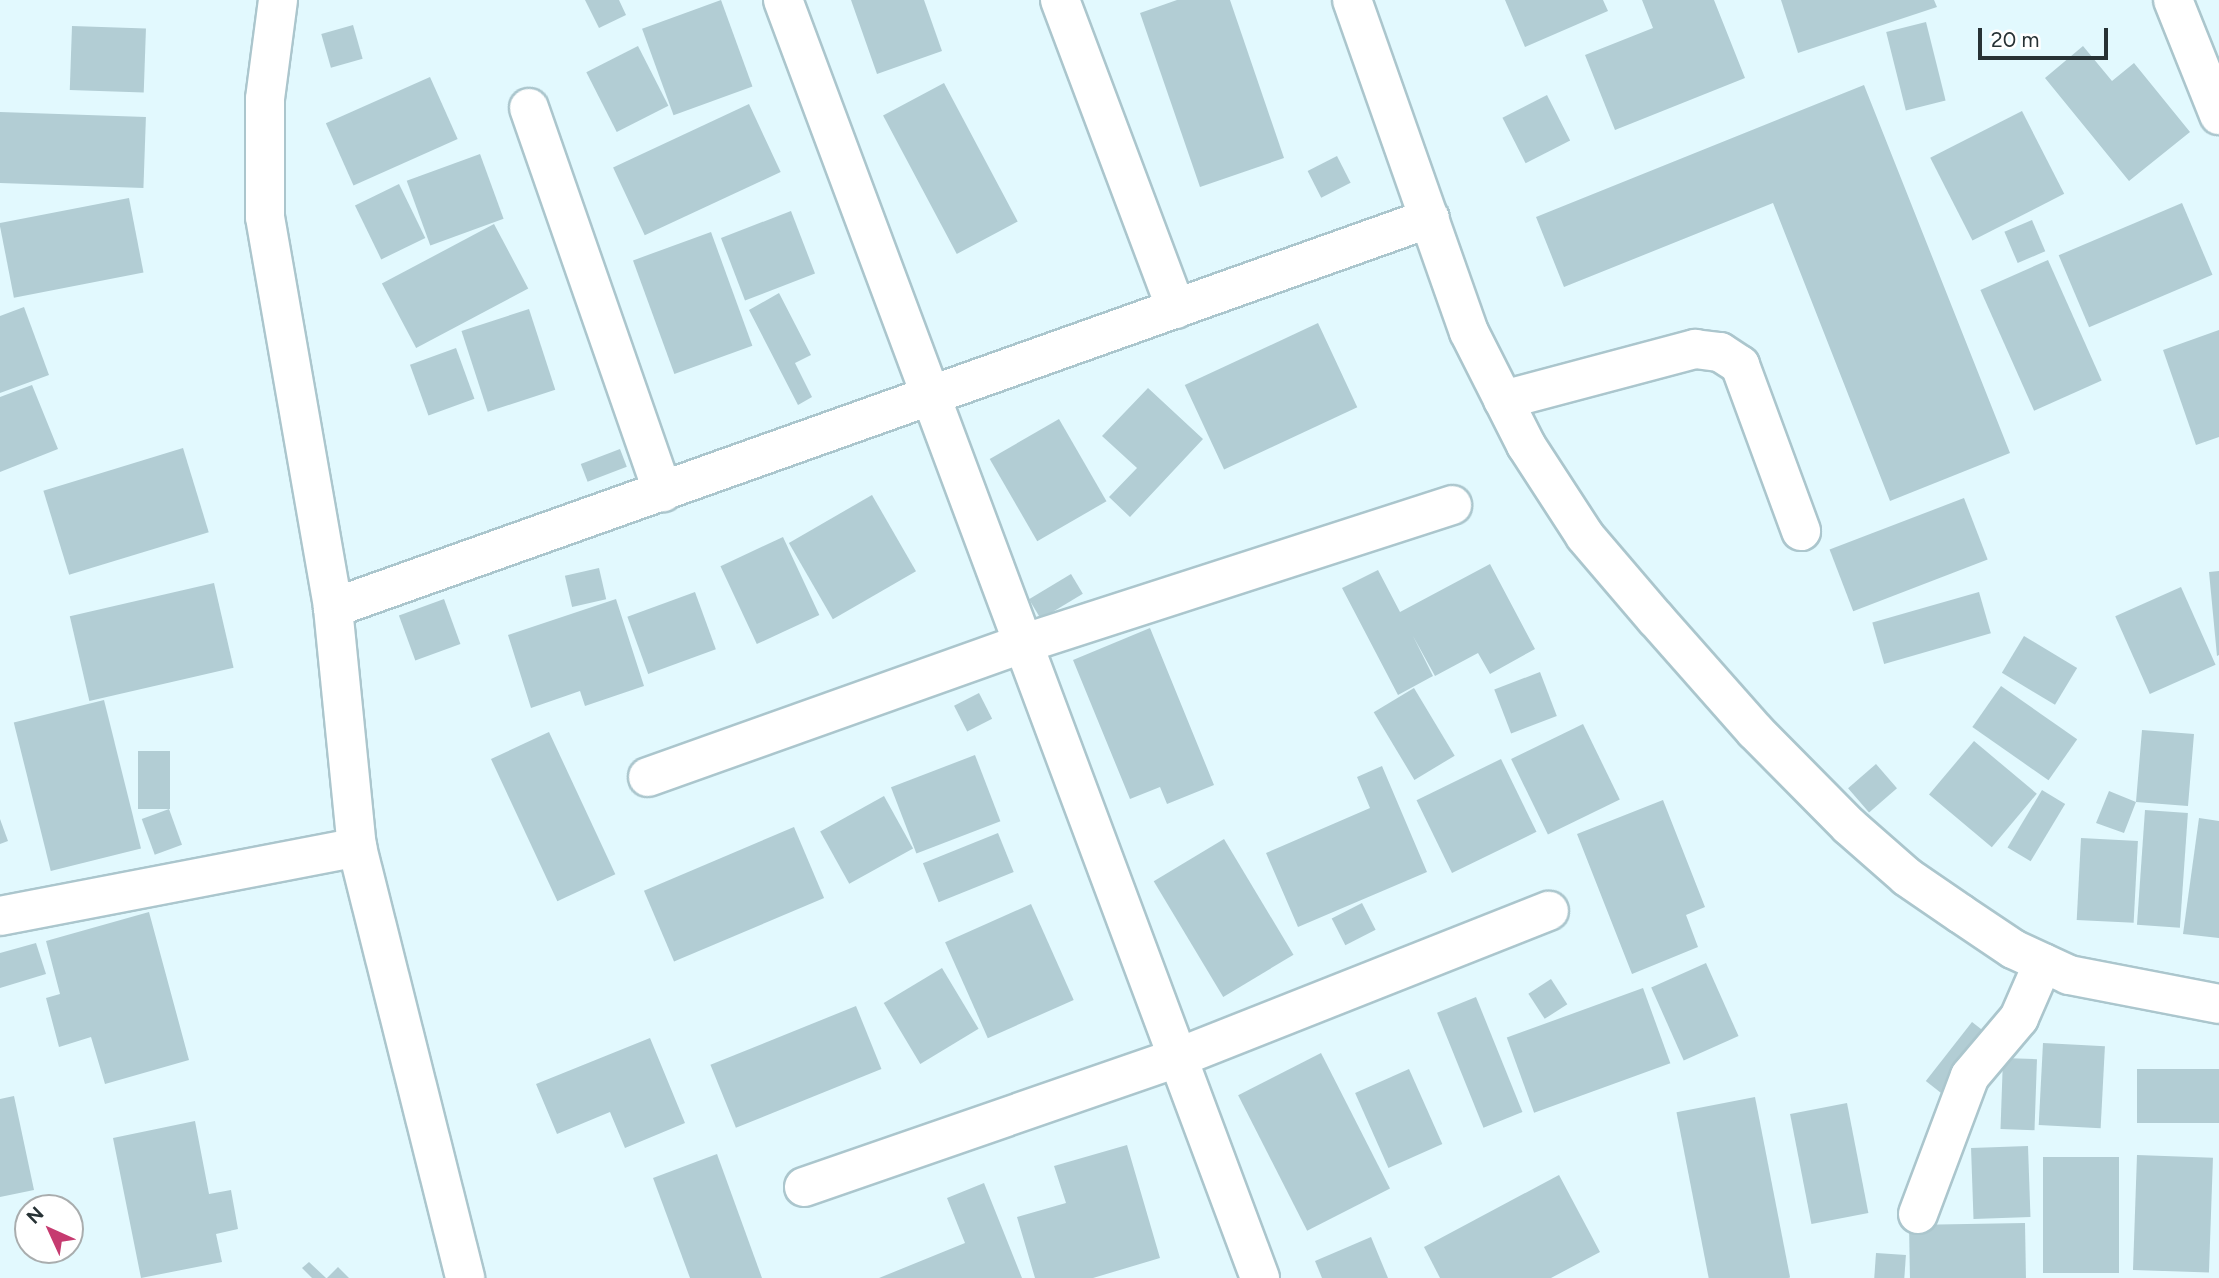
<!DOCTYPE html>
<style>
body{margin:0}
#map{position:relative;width:2219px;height:1278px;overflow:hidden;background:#e2f9fe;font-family:Figtree,sans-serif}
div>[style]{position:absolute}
.building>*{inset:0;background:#b2cdd4;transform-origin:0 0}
.roads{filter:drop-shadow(2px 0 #abc6cd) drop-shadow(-2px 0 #abc6cd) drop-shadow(0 2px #abc6cd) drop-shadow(0 -2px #abc6cd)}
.minor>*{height:38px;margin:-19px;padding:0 19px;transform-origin:19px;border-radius:19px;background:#fff}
span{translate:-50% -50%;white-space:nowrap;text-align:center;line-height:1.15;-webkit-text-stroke:5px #fff;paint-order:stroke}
.north{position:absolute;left:14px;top:1194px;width:70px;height:70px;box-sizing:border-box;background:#fff;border:2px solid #a9adae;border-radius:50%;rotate:315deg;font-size:19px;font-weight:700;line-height:28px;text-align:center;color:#273235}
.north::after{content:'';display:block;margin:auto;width:24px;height:32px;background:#c63b70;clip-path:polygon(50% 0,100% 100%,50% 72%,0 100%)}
.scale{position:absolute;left:1978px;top:28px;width:130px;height:32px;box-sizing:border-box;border:4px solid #273235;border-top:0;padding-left:9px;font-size:21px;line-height:24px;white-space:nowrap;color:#273235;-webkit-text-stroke:5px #fff;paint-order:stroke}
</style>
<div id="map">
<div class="building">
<i style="clip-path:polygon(585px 0,619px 0,626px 15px,599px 28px)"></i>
<i style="left:721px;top:0;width:92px;height:84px;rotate:70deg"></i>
<i style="clip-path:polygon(851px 0,924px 0,942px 51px,877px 74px)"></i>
<i style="clip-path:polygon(1177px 0,1230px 0,1284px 158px,1200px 187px,1140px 13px)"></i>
<i style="clip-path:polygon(1505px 0,1603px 0,1608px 11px,1525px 47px)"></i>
<i style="clip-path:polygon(1642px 0,1714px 0,1745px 78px,1615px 130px,1585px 55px,1653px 28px)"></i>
<i style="clip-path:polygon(1781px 0,1934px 0,1937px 7px,1798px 53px)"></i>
<i style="left:1926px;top:22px;width:81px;height:41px;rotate:76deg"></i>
<i style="left:353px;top:25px;width:35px;height:33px;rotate:74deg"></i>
<i style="left:72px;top:26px;width:74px;height:64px;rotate:2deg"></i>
<i style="left:638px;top:46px;width:67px;height:58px;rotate:63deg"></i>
<i style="clip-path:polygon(2083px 46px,2112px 81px,2134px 63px,2190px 132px,2129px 181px,2045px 78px)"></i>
<i style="left:430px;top:77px;width:68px;height:114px;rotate:66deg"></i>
<i style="left:944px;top:83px;width:157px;height:69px;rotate:62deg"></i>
<i style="clip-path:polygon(1864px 85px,2010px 453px,1890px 501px,1773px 203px,1564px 287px,1536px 217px)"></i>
<i style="left:1547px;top:95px;width:51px;height:50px;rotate:63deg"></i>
<i style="left:749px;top:104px;width:75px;height:150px;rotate:65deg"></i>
<i style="left:2022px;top:111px;width:93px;height:103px;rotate:63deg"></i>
<i style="left:0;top:112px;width:146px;height:71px;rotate:2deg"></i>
<i style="left:480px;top:154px;width:69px;height:78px;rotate:70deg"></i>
<i style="left:1337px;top:156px;width:30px;height:33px;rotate:63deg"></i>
<i style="left:399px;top:184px;width:60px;height:49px;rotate:64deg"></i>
<i style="left:129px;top:198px;width:76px;height:132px;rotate:79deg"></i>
<i style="left:2182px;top:203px;width:78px;height:134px;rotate:67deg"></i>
<i style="left:791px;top:211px;width:67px;height:75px;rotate:69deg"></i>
<i style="left:2032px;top:220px;width:34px;height:30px;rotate:67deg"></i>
<i style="left:494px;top:224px;width:73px;height:127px;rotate:62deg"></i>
<i style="left:711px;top:232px;width:121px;height:83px;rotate:70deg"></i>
<i style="left:2048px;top:260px;width:132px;height:74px;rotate:66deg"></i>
<i style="clip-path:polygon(779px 293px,811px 355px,795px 363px,812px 397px,798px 405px,749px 310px)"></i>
<i style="clip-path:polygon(24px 307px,49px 375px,0 393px,0 316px)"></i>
<i style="left:529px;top:309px;width:85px;height:71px;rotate:72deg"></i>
<i style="left:1318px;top:323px;width:93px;height:147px;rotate:65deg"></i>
<i style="clip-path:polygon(2219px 330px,2219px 437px,2196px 445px,2163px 350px)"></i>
<i style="left:456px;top:348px;width:54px;height:49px;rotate:70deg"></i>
<i style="clip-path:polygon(32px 385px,58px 449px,0 472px,0 397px)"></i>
<i style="clip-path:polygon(1148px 388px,1203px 439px,1130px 517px,1109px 497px,1137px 468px,1102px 436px)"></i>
<i style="left:1059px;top:419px;width:95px;height:80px;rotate:60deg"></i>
<i style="left:183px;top:448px;width:88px;height:146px;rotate:73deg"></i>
<i style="left:620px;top:449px;width:19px;height:42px;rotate:69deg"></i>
<i style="left:872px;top:495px;width:88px;height:96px;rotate:60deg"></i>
<i style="left:1964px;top:498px;width:66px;height:144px;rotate:69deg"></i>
<i style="left:783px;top:537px;width:86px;height:69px;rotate:65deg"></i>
<i style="clip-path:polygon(1490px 564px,1535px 649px,1490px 674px,1478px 653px,1435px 676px,1413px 636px,1433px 676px,1398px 695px,1342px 588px,1378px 570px,1400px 612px)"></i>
<i style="left:599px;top:568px;width:32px;height:35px;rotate:77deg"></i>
<i style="clip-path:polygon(2219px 571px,2219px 655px,2217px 656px,2209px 572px)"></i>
<i style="left:1071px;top:574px;width:23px;height:49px;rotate:59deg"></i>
<i style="left:214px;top:583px;width:87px;height:148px;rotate:77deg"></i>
<i style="left:2181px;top:587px;width:85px;height:72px;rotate:66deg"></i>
<i style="left:695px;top:592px;width:61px;height:72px;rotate:70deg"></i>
<i style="left:1979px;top:592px;width:43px;height:111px;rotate:74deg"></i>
<i style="left:444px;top:599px;width:48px;height:48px;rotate:70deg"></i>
<i style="clip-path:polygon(616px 599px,644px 686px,585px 706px,580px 691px,531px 708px,508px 635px)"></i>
<i style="clip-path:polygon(1150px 628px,1214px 785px,1167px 804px,1160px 787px,1130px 799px,1073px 660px)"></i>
<i style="left:2024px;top:636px;width:62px;height:43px;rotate:31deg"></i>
<i style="left:1540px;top:672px;width:47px;height:49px;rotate:69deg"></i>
<i style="left:2001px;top:686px;width:93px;height:50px;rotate:35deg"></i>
<i style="left:1414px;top:688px;width:79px;height:47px;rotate:59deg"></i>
<i style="left:979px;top:693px;width:29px;height:28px;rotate:63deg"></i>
<i style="left:104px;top:700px;width:153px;height:93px;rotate:76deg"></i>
<i style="left:1583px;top:724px;width:84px;height:80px;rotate:64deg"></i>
<i style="clip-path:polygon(2142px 730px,2194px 734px,2188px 806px,2136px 802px,2124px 833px,2096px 823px,2109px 791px,2136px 802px)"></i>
<i style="left:549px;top:732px;width:157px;height:64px;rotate:65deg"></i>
<i style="left:1974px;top:741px;width:82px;height:70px;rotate:40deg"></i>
<i style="left:138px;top:751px;width:32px;height:58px"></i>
<i style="left:975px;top:755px;width:71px;height:90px;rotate:69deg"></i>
<i style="left:1501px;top:759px;width:81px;height:94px;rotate:64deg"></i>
<i style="left:1876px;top:764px;width:32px;height:37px;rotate:49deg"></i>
<i style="clip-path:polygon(1382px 766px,1427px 872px,1298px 927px,1266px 853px,1370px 808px,1357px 777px)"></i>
<i style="left:2042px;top:790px;width:27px;height:67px;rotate:31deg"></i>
<i style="left:884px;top:796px;width:60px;height:73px;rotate:61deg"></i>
<i style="clip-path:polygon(1663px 800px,1705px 907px,1686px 915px,1698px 947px,1632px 974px,1577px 834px)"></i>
<i style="left:169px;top:809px;width:38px;height:29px;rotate:70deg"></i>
<i style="left:2145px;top:810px;width:43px;height:115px;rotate:4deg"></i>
<i style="clip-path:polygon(2199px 818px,2219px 821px,2219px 938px,2183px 934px)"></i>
<i style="clip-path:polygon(0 819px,8px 841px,0 844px)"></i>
<i style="left:794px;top:827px;width:77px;height:163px;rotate:67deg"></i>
<i style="left:998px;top:833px;width:42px;height:81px;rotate:68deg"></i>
<i style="left:2081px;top:838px;width:57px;height:82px;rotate:3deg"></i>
<i style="left:1224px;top:839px;width:135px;height:82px;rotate:59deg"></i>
<i style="left:1362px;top:903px;width:30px;height:34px;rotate:63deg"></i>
<i style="left:1031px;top:904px;width:105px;height:94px;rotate:66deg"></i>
<i style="clip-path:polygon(149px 912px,189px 1060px,105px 1084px,91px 1037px,59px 1047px,46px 998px,60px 994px,46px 941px)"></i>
<i style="clip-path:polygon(36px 943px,46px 974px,0 988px,0 953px)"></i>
<i style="left:1706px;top:963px;width:80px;height:60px;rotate:66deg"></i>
<i style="left:942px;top:968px;width:71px;height:68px;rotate:59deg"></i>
<i style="left:1551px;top:979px;width:30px;height:27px;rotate:57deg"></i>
<i style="left:1643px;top:988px;width:80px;height:145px;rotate:70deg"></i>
<i style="left:1476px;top:997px;width:124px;height:42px;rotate:68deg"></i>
<i style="left:856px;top:1006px;width:68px;height:157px;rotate:68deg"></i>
<i style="left:1972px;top:1022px;width:31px;height:75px;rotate:38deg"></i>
<i style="clip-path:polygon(650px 1038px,685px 1123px,625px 1148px,610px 1112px,557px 1134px,536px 1084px)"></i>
<i style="left:2043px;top:1043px;width:62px;height:82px;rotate:3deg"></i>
<i style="left:1321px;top:1053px;width:152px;height:93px;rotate:63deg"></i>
<i style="left:2003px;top:1058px;width:34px;height:71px;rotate:2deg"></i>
<i style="left:1409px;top:1069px;width:82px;height:59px;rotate:66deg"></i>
<i style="left:2137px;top:1069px;width:82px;height:54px"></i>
<i style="clip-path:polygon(14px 1096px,34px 1190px,0 1197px,0 1099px)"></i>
<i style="left:1755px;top:1097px;width:184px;height:80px;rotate:79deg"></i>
<i style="left:1847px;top:1103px;width:112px;height:58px;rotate:79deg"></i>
<i style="clip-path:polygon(195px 1121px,209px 1194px,231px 1190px,238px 1229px,216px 1234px,222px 1262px,141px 1278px,113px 1138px)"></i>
<i style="clip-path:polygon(1127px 1145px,1160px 1258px,1093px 1278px,1035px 1278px,1017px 1217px,1066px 1203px,1054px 1166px)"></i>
<i style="left:2028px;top:1146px;width:71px;height:57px;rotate:88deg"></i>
<i style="clip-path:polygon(717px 1154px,762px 1278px,690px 1278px,653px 1178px)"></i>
<i style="left:2137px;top:1155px;width:76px;height:115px;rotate:2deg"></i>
<i style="left:2119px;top:1157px;width:116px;height:76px;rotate:90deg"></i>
<i style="clip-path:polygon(1559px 1175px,1600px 1252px,1551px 1278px,1440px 1278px,1424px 1247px)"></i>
<i style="clip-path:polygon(984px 1183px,1022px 1278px,879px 1278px,965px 1243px,947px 1198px)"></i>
<i style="left:2025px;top:1223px;width:55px;height:116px;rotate:89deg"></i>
<i style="clip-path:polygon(1371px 1237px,1388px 1278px,1322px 1278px,1315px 1261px)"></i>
<i style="left:1876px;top:1253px;width:30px;height:25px;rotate:4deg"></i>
<i style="clip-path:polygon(309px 1262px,326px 1278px,312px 1278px,302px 1268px)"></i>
<i style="clip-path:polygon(338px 1267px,349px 1278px,327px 1278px)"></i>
</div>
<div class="roads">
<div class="minor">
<i style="left:278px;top:0;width:100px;rotate:97.5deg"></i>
<i style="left:265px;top:99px;width:118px;rotate:90deg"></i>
<i style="left:265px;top:217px;width:397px;rotate:80.1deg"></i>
<i style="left:333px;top:608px;width:240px;rotate:84.3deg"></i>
<i style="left:357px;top:847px;width:444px;rotate:75.9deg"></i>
<i style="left:783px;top:0;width:1364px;rotate:69.53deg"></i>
<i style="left:1060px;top:0;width:330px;rotate:69.4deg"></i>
<i style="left:1352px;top:0;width:352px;rotate:70.6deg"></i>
<i style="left:1469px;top:332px;width:127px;rotate:63.2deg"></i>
<i style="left:1526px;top:445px;width:108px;rotate:57deg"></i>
<i style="left:1585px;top:536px;width:109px;rotate:49.5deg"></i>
<i style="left:1656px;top:619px;width:149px;rotate:48.5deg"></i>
<i style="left:1755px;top:731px;width:134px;rotate:45.3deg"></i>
<i style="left:1849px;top:826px;width:77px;rotate:41.3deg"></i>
<i style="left:1907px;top:877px;width:65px;rotate:34.4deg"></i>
<i style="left:1961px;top:914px;width:63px;rotate:33.9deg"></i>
<i style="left:2013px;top:949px;width:62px;rotate:24.9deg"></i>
<i style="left:2069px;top:975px;width:153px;rotate:10.9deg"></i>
<i style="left:2173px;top:0;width:124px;rotate:68.2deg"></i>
<i style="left:529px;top:108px;width:407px;rotate:70.8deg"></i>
<i style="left:1503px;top:400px;width:199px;rotate:-14.9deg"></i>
<i style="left:1695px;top:349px;width:25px;rotate:7deg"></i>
<i style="left:1720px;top:352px;width:24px;rotate:33deg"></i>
<i style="left:1740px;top:365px;width:177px;rotate:69.8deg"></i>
<i style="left:333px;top:608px;width:1164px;rotate:-19.57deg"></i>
<i style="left:648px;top:777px;width:397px;rotate:-19.6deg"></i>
<i style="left:1022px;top:644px;width:452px;rotate:-17.9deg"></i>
<i style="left:0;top:916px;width:364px;rotate:-10.9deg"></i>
<i style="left:804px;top:1187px;width:395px;rotate:-19.1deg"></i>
<i style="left:1177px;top:1058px;width:400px;rotate:-21.6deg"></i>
<i style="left:1918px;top:1214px;width:147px;rotate:-69.4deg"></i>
<i style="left:1970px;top:1076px;width:76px;rotate:-49.8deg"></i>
<i style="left:2019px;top:1018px;width:60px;rotate:-66.4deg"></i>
</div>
</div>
<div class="north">N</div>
<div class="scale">20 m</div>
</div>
